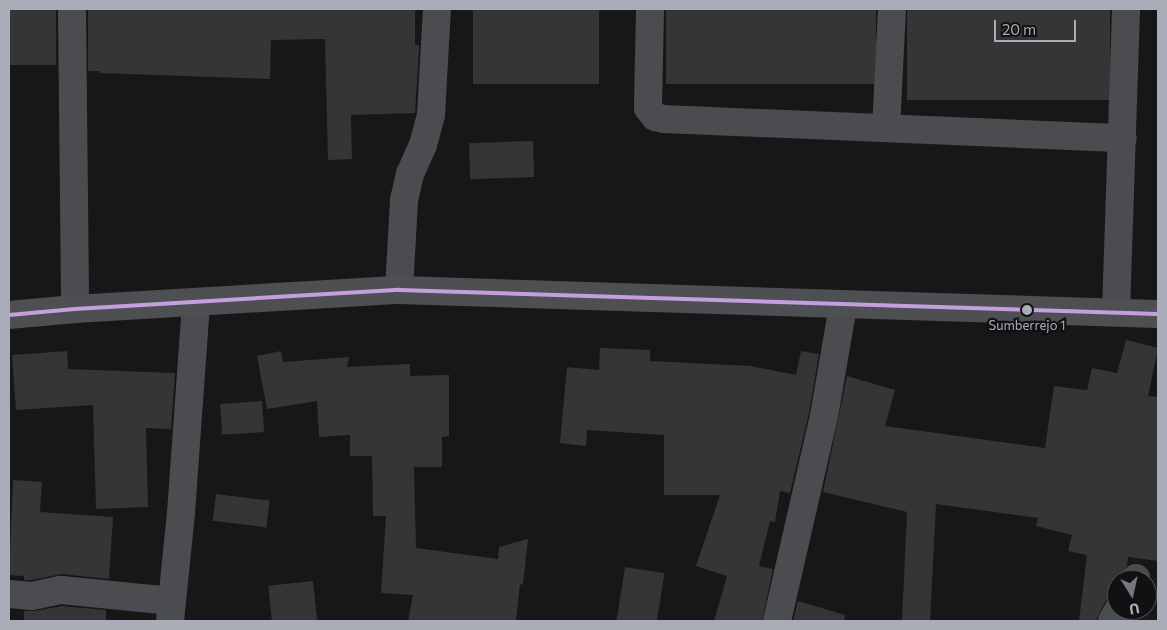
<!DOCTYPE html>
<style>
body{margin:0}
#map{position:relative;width:1167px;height:630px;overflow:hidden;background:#171717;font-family:Commissioner,sans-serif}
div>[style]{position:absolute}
.building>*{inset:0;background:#353536;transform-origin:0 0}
.minor>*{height:28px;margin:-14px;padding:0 14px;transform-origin:14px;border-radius:14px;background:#4b4c50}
.major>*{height:28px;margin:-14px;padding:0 14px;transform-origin:14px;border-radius:14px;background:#4d4f52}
.bus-1>*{height:4px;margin:-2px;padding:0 2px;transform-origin:2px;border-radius:2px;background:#c3a0dd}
.dots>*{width:14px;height:14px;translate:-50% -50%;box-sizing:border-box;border:2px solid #111113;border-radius:50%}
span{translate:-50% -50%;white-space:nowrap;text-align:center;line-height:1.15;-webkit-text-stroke:4.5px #111113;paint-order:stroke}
.bus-label{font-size:13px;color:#a8adb8}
.frame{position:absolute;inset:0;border:10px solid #a8adb8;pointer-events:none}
.north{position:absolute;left:1107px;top:570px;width:50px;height:50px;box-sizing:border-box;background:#111113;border:1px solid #4d4f55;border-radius:50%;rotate:170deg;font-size:14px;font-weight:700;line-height:20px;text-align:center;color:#a8adb8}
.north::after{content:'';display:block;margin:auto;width:18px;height:22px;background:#757880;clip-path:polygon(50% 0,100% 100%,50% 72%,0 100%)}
.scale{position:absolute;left:994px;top:20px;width:82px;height:22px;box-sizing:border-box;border:2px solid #a8adb8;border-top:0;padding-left:6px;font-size:15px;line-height:18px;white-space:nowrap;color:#a8adb8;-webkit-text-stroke:4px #111113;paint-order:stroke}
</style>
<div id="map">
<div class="building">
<i style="left:9px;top:9px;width:47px;height:56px"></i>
<i style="clip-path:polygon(88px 9px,415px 9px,415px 45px,419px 45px,419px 48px,415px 113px,351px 115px,352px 159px,328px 160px,325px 39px,271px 40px,270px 79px,100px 73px,100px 71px,88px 71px)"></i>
<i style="left:473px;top:9px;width:126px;height:75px"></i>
<i style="left:666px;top:9px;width:210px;height:75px"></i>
<i style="left:907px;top:9px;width:203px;height:91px"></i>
<i style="left:533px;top:141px;width:36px;height:64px;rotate:88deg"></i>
<i style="clip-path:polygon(1126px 340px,1158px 348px,1148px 396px,1158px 397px,1158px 561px,1128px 557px,1127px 566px,1117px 580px,1117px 594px,1109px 597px,1105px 602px,1096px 621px,1079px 621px,1087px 555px,1068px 551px,1072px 535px,1036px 526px,1038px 518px,936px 504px,930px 621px,902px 621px,907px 512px,823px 492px,847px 376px,895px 390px,885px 426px,1045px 448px,1054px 386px,1087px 390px,1092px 368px,1117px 373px)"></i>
<i style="clip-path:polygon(600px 348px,650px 350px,650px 361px,750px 366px,796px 375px,801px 351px,819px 354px,809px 413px,790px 493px,780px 491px,775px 522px,770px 521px,759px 566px,773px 569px,762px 621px,714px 621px,727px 576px,696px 566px,720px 495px,664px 495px,664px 435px,587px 430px,586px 446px,560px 443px,567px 367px,599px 370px)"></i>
<i style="clip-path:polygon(67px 351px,68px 369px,175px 373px,171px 429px,146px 428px,148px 507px,96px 509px,93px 405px,16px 410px,12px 355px)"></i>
<i style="clip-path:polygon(281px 351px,283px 362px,349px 357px,347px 367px,410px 364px,410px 376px,449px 375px,449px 436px,442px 437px,442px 467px,414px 467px,416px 548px,498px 559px,499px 547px,528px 539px,523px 585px,520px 584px,516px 621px,408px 621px,413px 595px,381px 593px,386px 516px,373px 516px,372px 456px,350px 456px,350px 435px,319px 437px,317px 401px,267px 409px,257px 356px)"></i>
<i style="left:262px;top:401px;width:31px;height:42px;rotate:86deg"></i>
<i style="clip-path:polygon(13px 480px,42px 482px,40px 512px,113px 517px,109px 579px,62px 574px,31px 580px,24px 580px,24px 576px,9px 575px)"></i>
<i style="left:216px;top:494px;width:54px;height:27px;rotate:7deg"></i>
<i style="left:625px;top:567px;width:40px;height:54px;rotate:9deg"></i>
<i style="left:313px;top:581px;width:40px;height:45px;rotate:84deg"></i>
<i style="clip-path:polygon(798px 601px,845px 615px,844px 621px,793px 621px)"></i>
<i style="clip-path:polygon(62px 606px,106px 610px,106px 621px,24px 621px,24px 611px,35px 611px)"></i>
</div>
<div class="minor">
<i style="left:72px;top:9px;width:300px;rotate:89.4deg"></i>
<i style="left:650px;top:9px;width:99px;rotate:91.2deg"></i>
<i style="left:648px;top:108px;width:11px;rotate:52deg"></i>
<i style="left:655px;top:117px;width:9px;rotate:13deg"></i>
<i style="left:664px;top:119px;width:459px;rotate:2.4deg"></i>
<i style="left:886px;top:128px;width:119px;rotate:-87.1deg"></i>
<i style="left:399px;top:290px;width:90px;rotate:-86.8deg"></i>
<i style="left:404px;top:200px;width:27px;rotate:-77deg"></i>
<i style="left:410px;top:174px;width:32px;rotate:-66deg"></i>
<i style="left:423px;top:145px;width:31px;rotate:-75deg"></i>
<i style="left:431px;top:115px;width:106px;rotate:-86.8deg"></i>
<i style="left:1116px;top:312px;width:303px;rotate:-88.1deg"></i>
<i style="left:1134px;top:580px;width:3px;rotate:-45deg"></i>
<i style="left:9px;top:594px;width:23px;rotate:5deg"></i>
<i style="left:32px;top:596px;width:30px;rotate:-12deg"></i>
<i style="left:61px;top:590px;width:111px;rotate:5.7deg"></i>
<i style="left:170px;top:621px;width:109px;rotate:-84.2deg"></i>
<i style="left:181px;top:513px;width:211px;rotate:-85.9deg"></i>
<i style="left:777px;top:621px;width:210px;rotate:-77.1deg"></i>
<i style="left:824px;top:416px;width:112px;rotate:-80.2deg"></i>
<i style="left:1112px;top:621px;width:13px;rotate:-61deg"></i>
</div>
<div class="major">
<i style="left:9px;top:315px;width:66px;rotate:-5.2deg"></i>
<i style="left:75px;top:309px;width:325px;rotate:-3.4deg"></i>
<i style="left:399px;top:290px;width:759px;rotate:1.81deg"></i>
</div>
<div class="bus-1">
<i style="left:9px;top:315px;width:66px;rotate:-5.2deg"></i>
<i style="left:75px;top:309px;width:325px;rotate:-3.4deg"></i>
<i style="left:399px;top:290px;width:759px;rotate:1.81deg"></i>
</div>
<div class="dots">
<i style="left:1027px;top:310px;background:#a8adb8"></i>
</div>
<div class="bus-label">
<span style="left:1027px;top:325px">Sumberrejo 1</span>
</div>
<div class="frame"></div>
<div class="north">U</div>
<div class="scale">20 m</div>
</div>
